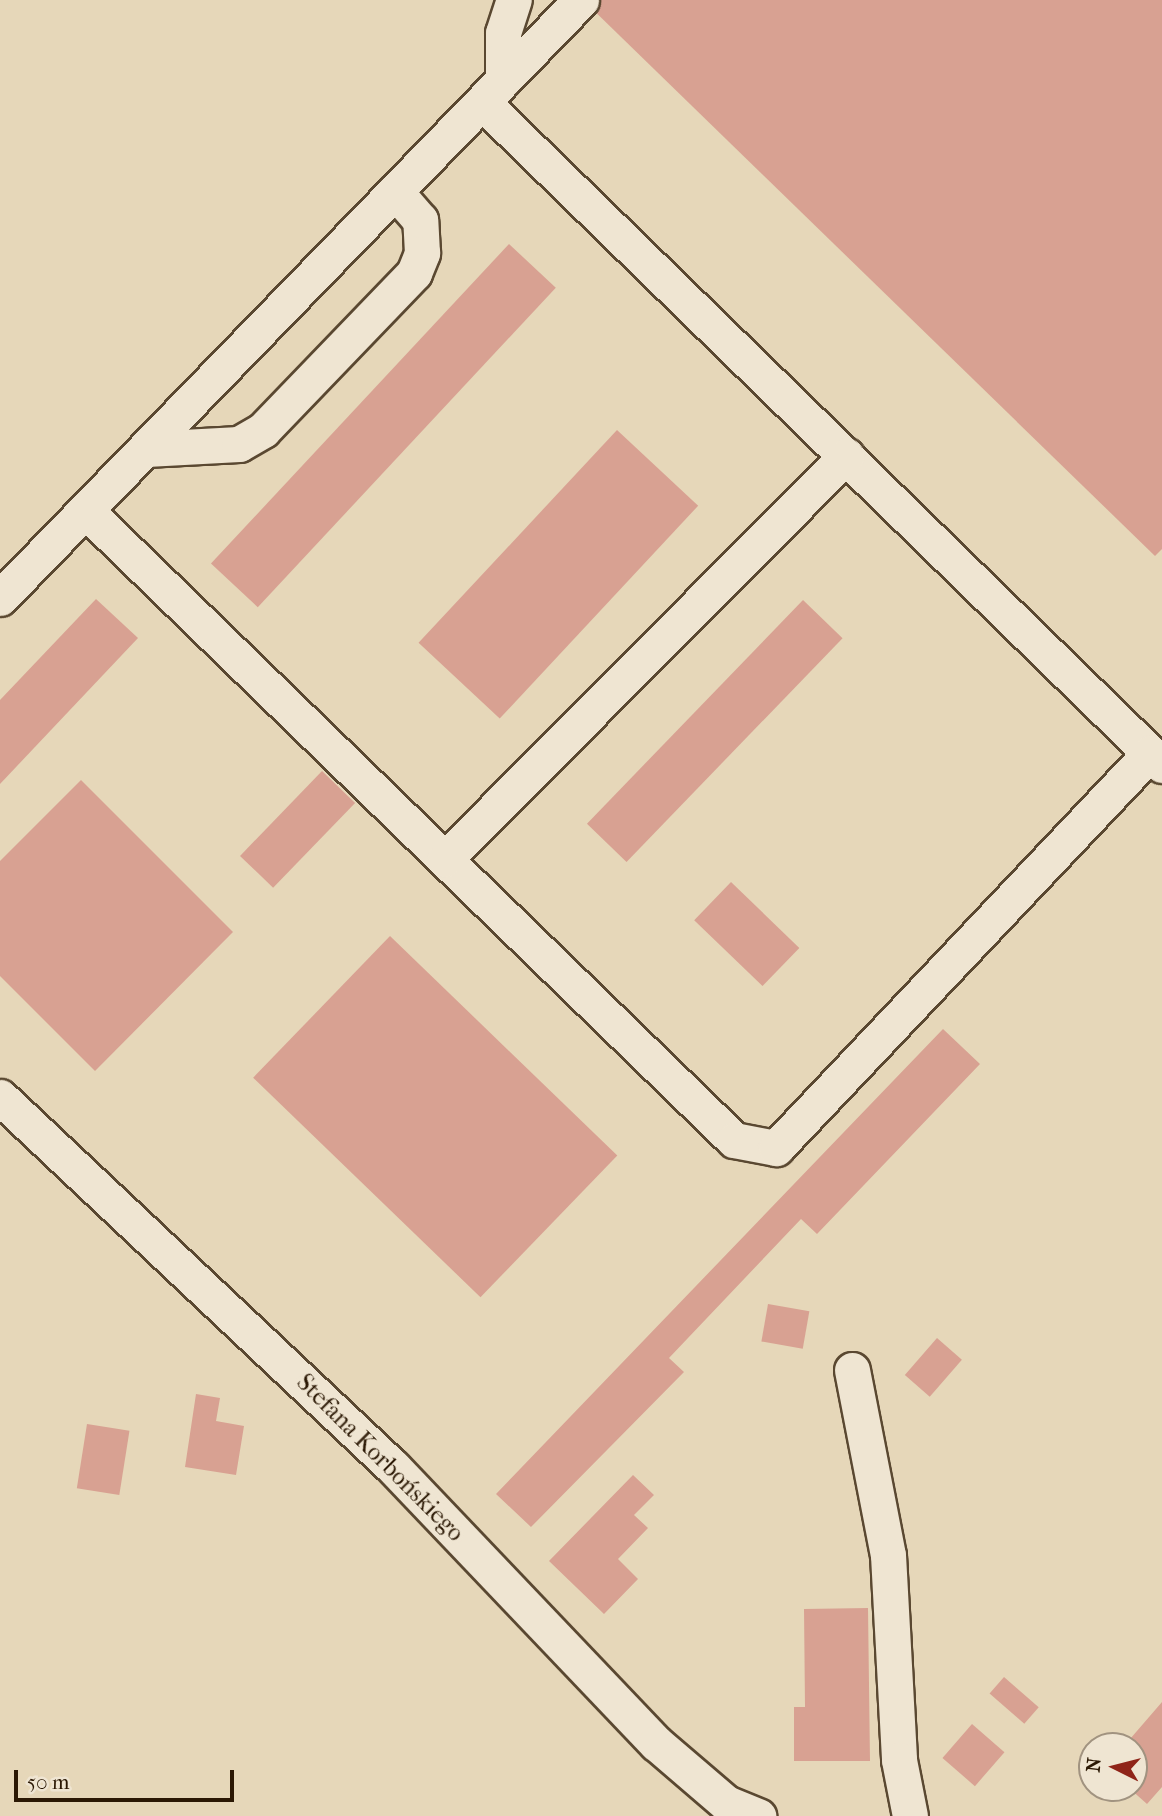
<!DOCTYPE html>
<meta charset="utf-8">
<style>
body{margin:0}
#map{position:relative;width:1162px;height:1816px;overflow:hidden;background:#e6d7b9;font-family:"IM FELL French Canon",serif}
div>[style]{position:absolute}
.building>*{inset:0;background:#d8a192;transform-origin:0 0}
.roads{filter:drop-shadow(2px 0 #5a4831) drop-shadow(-2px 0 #5a4831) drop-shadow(0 2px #5a4831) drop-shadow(0 -2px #5a4831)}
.minor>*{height:35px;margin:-17.5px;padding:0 17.5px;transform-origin:17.5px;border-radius:17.5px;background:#efe5d2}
span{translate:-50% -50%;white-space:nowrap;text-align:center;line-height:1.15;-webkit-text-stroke:7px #efe5d2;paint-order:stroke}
.street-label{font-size:24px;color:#2b1804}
.north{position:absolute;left:1078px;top:1732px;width:70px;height:70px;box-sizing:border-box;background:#efe5d2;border:2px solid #a19380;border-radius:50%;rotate:276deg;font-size:19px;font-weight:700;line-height:28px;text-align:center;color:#2b1804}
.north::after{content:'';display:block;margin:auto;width:24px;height:32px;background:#8f2418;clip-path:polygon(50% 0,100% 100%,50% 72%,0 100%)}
.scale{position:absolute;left:14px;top:1770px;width:220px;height:32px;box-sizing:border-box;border:4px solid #2b1804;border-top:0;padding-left:9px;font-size:21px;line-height:24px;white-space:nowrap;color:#2b1804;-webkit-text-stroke:5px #efe5d2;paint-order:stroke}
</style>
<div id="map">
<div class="building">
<i style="clip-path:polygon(583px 0,1162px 0,1162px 549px,1155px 556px)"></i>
<i style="left:509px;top:244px;width:64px;height:437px;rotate:43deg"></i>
<i style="left:617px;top:430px;width:111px;height:291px;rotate:43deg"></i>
<i style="clip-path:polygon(96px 599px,138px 638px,0 784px,0 700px)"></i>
<i style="left:803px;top:600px;width:55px;height:311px;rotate:44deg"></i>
<i style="left:322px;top:771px;width:46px;height:118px;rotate:44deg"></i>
<i style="clip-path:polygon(81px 780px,233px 932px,95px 1071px,0 976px,0 861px)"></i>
<i style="left:731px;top:882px;width:95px;height:53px;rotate:44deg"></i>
<i style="left:390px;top:936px;width:316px;height:197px;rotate:44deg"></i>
<i style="clip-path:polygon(943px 1029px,980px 1064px,817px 1234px,801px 1219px,669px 1358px,684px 1372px,531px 1527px,496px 1494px)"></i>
<i style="left:768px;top:1304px;width:42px;height:38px;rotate:10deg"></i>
<i style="left:937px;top:1338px;width:33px;height:49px;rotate:41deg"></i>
<i style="clip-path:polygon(196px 1394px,220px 1398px,216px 1421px,244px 1426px,236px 1475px,185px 1467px)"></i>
<i style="left:87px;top:1424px;width:43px;height:65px;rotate:9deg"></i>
<i style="clip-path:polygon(633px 1475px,654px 1495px,634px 1515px,648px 1528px,618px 1559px,638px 1579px,604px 1614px,549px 1561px)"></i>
<i style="clip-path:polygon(868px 1608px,870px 1761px,794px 1761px,794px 1707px,805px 1707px,804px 1609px)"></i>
<i style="left:1004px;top:1677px;width:46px;height:22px;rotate:41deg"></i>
<i style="clip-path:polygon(1162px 1702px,1162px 1787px,1147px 1804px,1129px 1788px,1134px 1788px,1134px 1746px,1124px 1746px)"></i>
<i style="left:972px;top:1724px;width:43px;height:45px;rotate:41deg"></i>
</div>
<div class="roads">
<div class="minor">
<i style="left:503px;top:80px;width:47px;rotate:-90deg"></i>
<i style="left:503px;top:33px;width:35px;rotate:-72deg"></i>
<i style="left:482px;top:102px;width:950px;rotate:44.27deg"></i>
<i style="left:146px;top:449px;width:93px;rotate:-3.1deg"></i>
<i style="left:239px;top:444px;width:28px;rotate:-30deg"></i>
<i style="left:263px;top:430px;width:218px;rotate:-46.1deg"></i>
<i style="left:414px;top:273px;width:22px;rotate:-68deg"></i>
<i style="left:422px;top:253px;width:33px;rotate:-93deg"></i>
<i style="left:420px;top:220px;width:38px;rotate:-131deg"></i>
<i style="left:86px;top:511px;width:903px;rotate:44.15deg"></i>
<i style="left:734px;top:1140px;width:43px;rotate:10.8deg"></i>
<i style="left:776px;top:1148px;width:544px;rotate:-46.56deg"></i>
<i style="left:0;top:598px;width:834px;rotate:-45.83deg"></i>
<i style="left:445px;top:859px;width:569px;rotate:-45.14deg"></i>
<i style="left:0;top:1097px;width:541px;rotate:43.28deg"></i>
<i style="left:394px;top:1468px;width:380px;rotate:46.4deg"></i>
<i style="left:656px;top:1743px;width:92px;rotate:40.6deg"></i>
<i style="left:726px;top:1803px;width:35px;rotate:22deg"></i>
<i style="left:852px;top:1370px;width:188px;rotate:79deg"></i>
<i style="left:888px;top:1555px;width:205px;rotate:86.9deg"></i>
<i style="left:899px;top:1760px;width:57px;rotate:78.9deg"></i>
</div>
</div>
<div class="street-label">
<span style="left:380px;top:1458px;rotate:45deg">Stefana Korbońskiego</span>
</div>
<div class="north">N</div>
<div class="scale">50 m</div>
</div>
